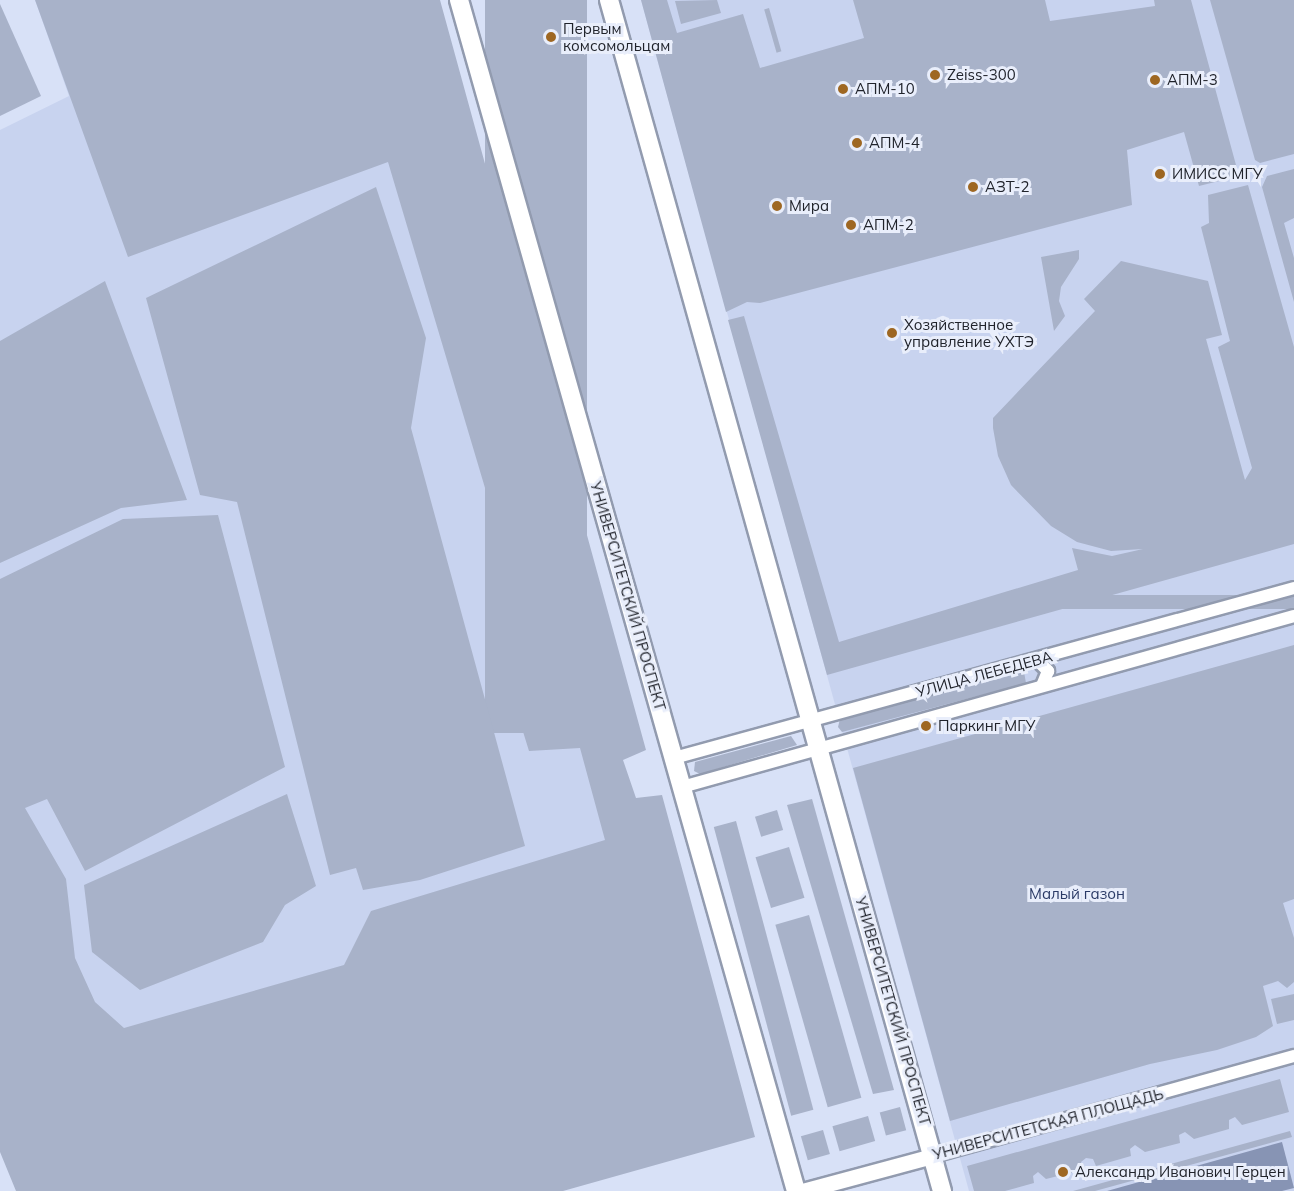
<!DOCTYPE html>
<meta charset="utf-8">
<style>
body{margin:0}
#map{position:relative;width:1294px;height:1191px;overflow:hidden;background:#d8e1f7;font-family:Mulish,sans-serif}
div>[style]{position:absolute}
.built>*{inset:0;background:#c8d3ef}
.green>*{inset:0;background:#a8b2c9;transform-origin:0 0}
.water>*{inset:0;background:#8794b4}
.roads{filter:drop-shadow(2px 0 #929baf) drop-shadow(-2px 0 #929baf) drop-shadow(0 2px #929baf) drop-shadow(0 -2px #929baf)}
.minor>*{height:12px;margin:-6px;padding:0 6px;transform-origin:6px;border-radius:6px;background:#fff}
.tertiary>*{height:15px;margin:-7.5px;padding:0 7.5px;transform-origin:7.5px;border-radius:7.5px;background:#fff}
.secondary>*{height:18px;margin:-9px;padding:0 9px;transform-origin:9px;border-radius:9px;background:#fff}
.dots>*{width:16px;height:16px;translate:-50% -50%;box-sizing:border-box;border:3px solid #e9eefb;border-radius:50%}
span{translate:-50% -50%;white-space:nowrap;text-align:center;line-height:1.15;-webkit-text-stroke:6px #e9eefb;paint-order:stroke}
.poi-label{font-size:15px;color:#20232b}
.left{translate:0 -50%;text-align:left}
.street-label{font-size:15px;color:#20232b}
.park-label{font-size:15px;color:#2a3a66}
</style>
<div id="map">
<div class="built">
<i style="clip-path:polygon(35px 0,426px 0,588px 720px,641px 897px,196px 1117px,0 955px,0 130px,69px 96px)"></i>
<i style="clip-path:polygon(641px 0,1294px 0,1294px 1191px,969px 1191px)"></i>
</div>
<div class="green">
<i style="clip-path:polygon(35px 0,440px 0,646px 750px,623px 760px,636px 798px,662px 795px,755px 1137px,563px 1191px,16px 1191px,0 1152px,0 579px,123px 519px,218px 515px,285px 767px,85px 871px,47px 799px,25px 808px,66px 879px,75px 958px,95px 1002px,124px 1028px,344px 965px,371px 911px,605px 840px,580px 748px,529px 751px,516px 709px,527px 629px,388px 162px,128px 257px)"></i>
<i style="left:485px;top:0;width:102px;height:733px"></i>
<i style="clip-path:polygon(641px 0,667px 0,677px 33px,743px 14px,760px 68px,864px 38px,853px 0,1045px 0,1050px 21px,1155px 6px,1154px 0,1191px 0,1239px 176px,1199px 186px,1184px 132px,1127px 150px,1132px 205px,760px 303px,747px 302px,726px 312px)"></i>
<i style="clip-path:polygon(717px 0,721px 13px,681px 24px,675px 1px)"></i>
<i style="clip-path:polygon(1210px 0,1294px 0,1294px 154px,1260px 163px,1255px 160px)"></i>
<i style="clip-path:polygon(0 4px,41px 96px,0 116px)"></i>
<i style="left:769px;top:8px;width:45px;height:5px;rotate:74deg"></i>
<i style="clip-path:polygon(1294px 169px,1294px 218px,1284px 223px,1294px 258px,1294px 302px,1262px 187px,1267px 176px)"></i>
<i style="clip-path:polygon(1248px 185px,1294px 347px,1294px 544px,827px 675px,728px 320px,744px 316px,839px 642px,1078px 570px,1072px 548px,1112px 556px,1143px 549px,1111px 551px,1077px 542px,1051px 526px,1011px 485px,998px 456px,993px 428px,993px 418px,1095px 311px,1084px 299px,1121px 261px,1208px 281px,1222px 335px,1206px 339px,1245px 480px,1252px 468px,1218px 347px,1230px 341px,1201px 227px,1209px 223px,1208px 195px)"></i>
<i style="clip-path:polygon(376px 187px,426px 338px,411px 428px,525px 846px,420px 880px,363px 890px,356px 868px,330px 875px,237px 502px,200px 495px,146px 298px)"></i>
<i style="clip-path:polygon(1079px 250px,1079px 259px,1061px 287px,1059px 301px,1065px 316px,1054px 331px,1041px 257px)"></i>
<i style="clip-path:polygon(105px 281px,187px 500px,121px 508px,0 563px,0 341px)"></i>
<i style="left:1294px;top:595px;width:14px;height:234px;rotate:90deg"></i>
<i style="clip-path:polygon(1294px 645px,1294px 899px,1283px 903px,1294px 938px,1294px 982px,1287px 988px,1278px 981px,1263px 986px,1273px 1026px,1256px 1037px,1217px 1050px,1150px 1064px,950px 1121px,853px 768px)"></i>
<i style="clip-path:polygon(1024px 672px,1026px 683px,842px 732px,838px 727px,840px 719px)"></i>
<i style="clip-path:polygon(791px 736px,797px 745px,700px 774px,694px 771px,695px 762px)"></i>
<i style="clip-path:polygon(287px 794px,316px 886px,285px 905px,263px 942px,140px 990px,92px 952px,84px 885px)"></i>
<i style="clip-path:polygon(812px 799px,894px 1090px,873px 1094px,787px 805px)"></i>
<i style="left:777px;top:810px;width:21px;height:23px;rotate:73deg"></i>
<i style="left:736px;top:821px;width:299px;height:23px;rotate:75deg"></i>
<i style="left:789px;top:847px;width:53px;height:35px;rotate:73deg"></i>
<i style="left:809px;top:915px;width:190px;height:35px;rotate:74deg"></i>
<i style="clip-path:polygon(1294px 994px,1294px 1020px,1277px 1024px,1271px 999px)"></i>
<i style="clip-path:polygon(1280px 1079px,1289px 1112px,1242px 1125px,1235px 1117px,1229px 1120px,1229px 1129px,1194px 1139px,1185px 1132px,1179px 1135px,1180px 1143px,1145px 1152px,1135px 1145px,1130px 1149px,1131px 1156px,1096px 1166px,1093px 1159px,1086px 1158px,1081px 1162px,1082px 1170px,1046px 1179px,1038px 1172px,1033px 1176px,1034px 1183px,1005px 1191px,974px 1191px,967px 1166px)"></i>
<i style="left:900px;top:1107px;width:24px;height:21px;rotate:75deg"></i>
<i style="left:868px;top:1116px;width:26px;height:37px;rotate:74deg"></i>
<i style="left:823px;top:1130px;width:25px;height:23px;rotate:74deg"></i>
<i style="clip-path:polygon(1290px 1131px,1292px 1137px,1095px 1191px,1073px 1191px)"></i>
</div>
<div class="water">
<i style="clip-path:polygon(1282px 1142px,1294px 1188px,1282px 1191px,1107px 1191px)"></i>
</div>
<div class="roads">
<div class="minor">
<i style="left:1037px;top:660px;width:16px;rotate:45deg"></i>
<i style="left:1048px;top:671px;width:16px;rotate:112deg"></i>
<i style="left:674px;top:758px;width:643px;rotate:-15.33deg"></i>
<i style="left:682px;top:787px;width:635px;rotate:-15.61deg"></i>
<i style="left:933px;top:1156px;width:375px;rotate:-15.5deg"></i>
</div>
<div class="tertiary">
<i style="left:802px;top:1191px;width:136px;rotate:-15deg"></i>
</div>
<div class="secondary">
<i style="left:459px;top:0;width:1238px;rotate:74.2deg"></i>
<i style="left:609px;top:0;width:1237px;rotate:74.38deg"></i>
</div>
</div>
<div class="dots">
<i style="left:551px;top:37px;background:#9e6722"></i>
<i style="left:935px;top:75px;background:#9e6722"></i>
<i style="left:1155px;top:80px;background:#9e6722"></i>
<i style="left:843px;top:89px;background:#9e6722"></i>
<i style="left:857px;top:143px;background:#9e6722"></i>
<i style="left:1160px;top:174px;background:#9e6722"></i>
<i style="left:973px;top:187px;background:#9e6722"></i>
<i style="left:777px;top:206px;background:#9e6722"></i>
<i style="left:851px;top:225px;background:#9e6722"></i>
<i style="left:892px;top:333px;background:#9e6722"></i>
<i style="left:926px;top:726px;background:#9e6722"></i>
<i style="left:1063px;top:1172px;background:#9e6722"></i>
</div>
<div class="poi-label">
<span class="left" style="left:563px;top:37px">Первым<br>комсомольцам</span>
<span class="left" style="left:947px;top:75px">Zeiss-300</span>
<span class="left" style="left:1167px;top:80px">АПМ-3</span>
<span class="left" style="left:855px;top:89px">АПМ-10</span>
<span class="left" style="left:869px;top:143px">АПМ-4</span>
<span class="left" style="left:1172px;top:174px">ИМИСС МГУ</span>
<span class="left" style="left:985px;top:187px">АЗТ-2</span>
<span class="left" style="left:789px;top:206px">Мира</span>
<span class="left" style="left:863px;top:225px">АПМ-2</span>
<span class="left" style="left:904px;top:333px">Хозяйственное<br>управление УХТЭ</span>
<span class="left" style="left:938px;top:726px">Паркинг МГУ</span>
<span class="left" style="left:1075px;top:1172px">Александр Иванович Герцен</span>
</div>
<div class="street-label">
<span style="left:628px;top:596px;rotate:74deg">УНИВЕРСИТЕТСКИЙ ПРОСПЕКТ</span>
<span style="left:984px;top:674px;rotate:-15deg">УЛИЦА ЛЕБЕДЕВА</span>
<span style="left:893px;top:1011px;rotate:74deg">УНИВЕРСИТЕТСКИЙ ПРОСПЕКТ</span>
<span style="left:1048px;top:1124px;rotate:-15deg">УНИВЕРСИТЕТСКАЯ ПЛОЩАДЬ</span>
</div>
<div class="park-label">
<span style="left:1077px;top:894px">Малый газон</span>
</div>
</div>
